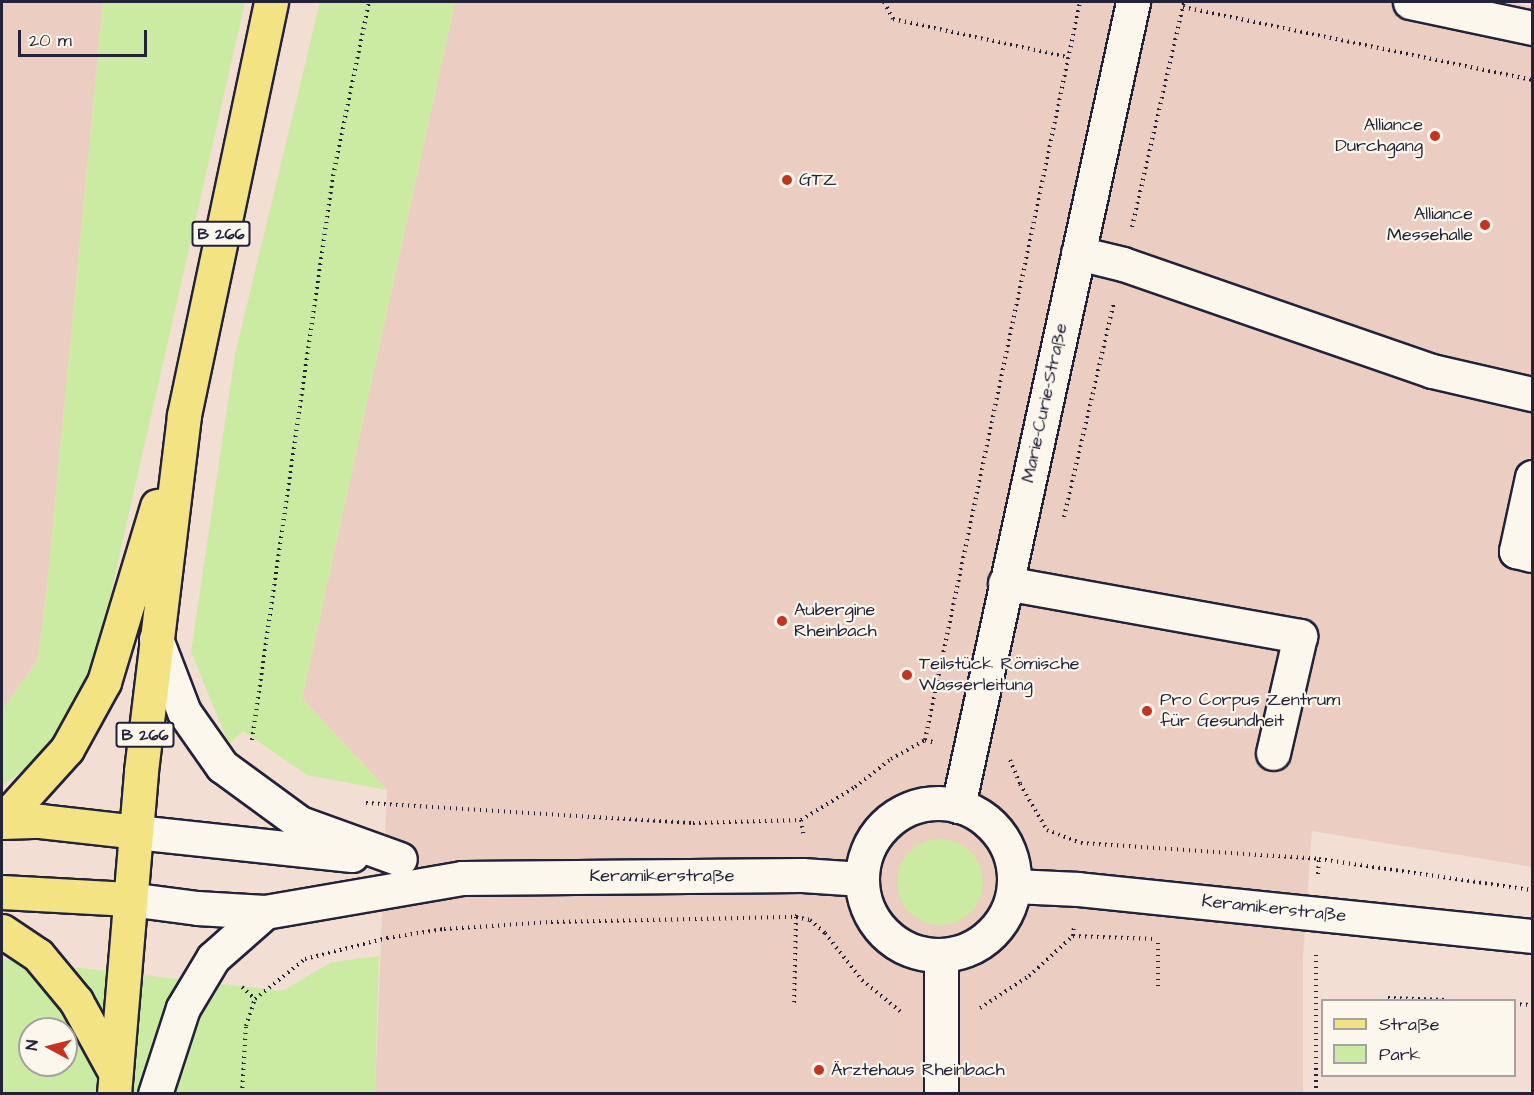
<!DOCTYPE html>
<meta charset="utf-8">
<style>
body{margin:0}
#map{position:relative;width:1534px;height:1095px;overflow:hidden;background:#f2ded3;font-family:"Architects Daughter",sans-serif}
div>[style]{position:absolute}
.built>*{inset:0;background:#eccdc2}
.green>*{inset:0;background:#cceba2}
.round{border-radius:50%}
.path>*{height:4px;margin-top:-2px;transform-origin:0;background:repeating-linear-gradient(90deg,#22223b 0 1.5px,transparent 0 6px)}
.roads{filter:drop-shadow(2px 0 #22223b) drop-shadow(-2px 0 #22223b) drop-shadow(0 2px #22223b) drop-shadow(0 -2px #22223b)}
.minor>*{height:33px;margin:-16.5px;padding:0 16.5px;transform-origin:16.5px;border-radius:16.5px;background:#fbf7ec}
.minor>.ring{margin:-16.5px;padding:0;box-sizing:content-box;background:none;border:33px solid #fbf7ec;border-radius:50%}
.major>*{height:33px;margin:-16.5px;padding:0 16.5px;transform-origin:16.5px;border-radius:16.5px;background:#f4e382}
.dots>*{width:16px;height:16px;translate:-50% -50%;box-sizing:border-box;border:3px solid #fbf7ec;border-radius:50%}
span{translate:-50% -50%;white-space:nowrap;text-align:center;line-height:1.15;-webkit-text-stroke:4.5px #fbf7ec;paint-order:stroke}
.shield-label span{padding:2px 4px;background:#fbf7ec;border:2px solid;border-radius:4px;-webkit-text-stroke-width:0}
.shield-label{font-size:16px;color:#22223b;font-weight:700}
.poi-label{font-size:18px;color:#22223b}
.right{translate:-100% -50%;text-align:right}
.left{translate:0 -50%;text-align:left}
.street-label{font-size:18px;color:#22223b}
.frame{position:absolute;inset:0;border:3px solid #22223b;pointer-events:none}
.legend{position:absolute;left:1321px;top:999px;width:195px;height:78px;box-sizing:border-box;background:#fbf7ec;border:2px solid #a4a2a5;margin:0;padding:8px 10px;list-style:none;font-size:18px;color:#22223b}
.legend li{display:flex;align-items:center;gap:12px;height:30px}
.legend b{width:30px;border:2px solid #a4a2a5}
.north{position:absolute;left:18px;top:1017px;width:60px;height:60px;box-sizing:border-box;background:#fbf7ec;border:2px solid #a4a2a5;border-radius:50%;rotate:277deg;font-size:16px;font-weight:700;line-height:24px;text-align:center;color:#22223b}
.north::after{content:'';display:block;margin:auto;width:21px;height:27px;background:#c8321e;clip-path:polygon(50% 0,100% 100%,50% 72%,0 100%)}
.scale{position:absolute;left:18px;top:30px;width:129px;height:27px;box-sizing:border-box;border:3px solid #22223b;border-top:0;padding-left:8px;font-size:18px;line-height:21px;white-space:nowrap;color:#22223b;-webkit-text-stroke:4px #fbf7ec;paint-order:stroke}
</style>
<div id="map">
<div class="built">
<i style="clip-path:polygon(2px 2px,103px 2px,46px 596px,37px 661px,2px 710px)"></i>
<i style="clip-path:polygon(455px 2px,1510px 2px,1532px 7px,1532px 867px,1312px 831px,1303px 958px,1303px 1093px,375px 1093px,387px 790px,302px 698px)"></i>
</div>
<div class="green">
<i style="clip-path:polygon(103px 2px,245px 2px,107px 610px,80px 699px,48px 751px,2px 786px,2px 710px,37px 661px,46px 596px)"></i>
<i style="clip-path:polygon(320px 2px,455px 2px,302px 698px,387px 790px,307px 775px,243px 731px,229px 744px,191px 652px,235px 354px)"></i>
<i class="round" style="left:897px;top:839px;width:86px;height:86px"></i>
<i style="clip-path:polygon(evenodd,379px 956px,375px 1093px,2px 1093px,2px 959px,282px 991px,332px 962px,379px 956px,30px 1029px,66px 1029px,66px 1065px,30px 1065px,30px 1029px)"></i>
</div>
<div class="path">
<i style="left:884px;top:2px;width:19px;rotate:62deg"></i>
<i style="left:893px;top:19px;width:179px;rotate:12.3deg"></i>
<i style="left:1183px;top:7px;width:357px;rotate:11.8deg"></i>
<i style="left:1132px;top:227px;width:231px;rotate:-77deg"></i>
<i style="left:1064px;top:517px;width:221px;rotate:-76.9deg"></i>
<i style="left:252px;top:740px;width:570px;rotate:-81.83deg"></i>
<i style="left:333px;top:176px;width:178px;rotate:-78.3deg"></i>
<i style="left:925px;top:740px;width:754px;rotate:-78.14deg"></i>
<i style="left:1010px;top:760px;width:26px;rotate:67deg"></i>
<i style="left:1020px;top:784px;width:53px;rotate:59.6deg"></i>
<i style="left:1047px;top:830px;width:36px;rotate:21deg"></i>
<i style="left:1081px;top:843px;width:239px;rotate:3.8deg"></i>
<i style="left:1319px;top:859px;width:215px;rotate:8.3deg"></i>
<i style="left:366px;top:803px;width:328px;rotate:3.5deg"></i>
<i style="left:693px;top:823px;width:108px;rotate:-1.6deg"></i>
<i style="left:801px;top:820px;width:63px;rotate:-31.4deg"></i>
<i style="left:855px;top:787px;width:46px;rotate:-37.9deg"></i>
<i style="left:891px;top:759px;width:39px;rotate:-29deg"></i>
<i style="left:925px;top:740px;width:8px;rotate:14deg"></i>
<i style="left:801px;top:820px;width:17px;rotate:80deg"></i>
<i style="left:1318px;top:874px;width:15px;rotate:-86deg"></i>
<i style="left:797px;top:915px;width:2px;rotate:117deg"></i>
<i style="left:796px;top:917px;width:14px;rotate:12deg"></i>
<i style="left:810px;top:920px;width:20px;rotate:41deg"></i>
<i style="left:825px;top:933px;width:60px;rotate:51.8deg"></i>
<i style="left:862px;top:980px;width:52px;rotate:39.5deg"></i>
<i style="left:1073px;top:936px;width:81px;rotate:2.1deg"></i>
<i style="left:1158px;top:986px;width:47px;rotate:-90deg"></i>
<i style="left:242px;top:987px;width:18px;rotate:43deg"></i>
<i style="left:1388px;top:998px;width:59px;rotate:1.9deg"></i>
<i style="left:1514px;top:1004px;width:18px;rotate:3deg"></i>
<i style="left:980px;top:1008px;width:59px;rotate:-33.1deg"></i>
<i style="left:1029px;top:976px;width:59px;rotate:-42.3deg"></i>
<i style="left:1073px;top:936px;width:10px;rotate:-84deg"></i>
<i style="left:242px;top:1094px;width:68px;rotate:-86.6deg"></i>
<i style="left:246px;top:1026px;width:28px;rotate:-72deg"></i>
<i style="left:255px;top:999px;width:64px;rotate:-38.7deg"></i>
<i style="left:305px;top:959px;width:85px;rotate:-14.4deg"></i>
<i style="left:387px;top:938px;width:58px;rotate:-9deg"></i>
<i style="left:444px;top:929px;width:107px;rotate:-3.7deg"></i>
<i style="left:551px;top:922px;width:245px;rotate:-1.2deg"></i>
<i style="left:796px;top:917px;width:87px;rotate:91.3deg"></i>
<i style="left:1316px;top:1094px;width:141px;rotate:-90deg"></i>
</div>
<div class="roads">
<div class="minor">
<i style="left:1410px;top:2px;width:125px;rotate:12deg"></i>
<i style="left:1078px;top:253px;width:46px;rotate:13.7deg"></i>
<i style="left:1123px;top:264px;width:327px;rotate:19.1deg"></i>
<i style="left:1432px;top:371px;width:103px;rotate:13deg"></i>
<i style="left:1532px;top:477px;width:76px;rotate:102.2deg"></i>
<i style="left:1516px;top:551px;width:16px;rotate:14deg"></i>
<i style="left:1005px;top:583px;width:300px;rotate:10.2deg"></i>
<i style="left:1300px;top:636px;width:120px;rotate:103deg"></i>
<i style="left:156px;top:639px;width:78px;rotate:69deg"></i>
<i style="left:184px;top:712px;width:66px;rotate:54.9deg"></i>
<i style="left:222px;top:766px;width:97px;rotate:36.2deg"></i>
<i style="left:300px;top:823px;width:106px;rotate:19.8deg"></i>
<i class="ring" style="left:862px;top:803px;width:119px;height:119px"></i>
<i style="left:958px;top:806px;width:823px;rotate:-77.72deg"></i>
<i style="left:136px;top:832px;width:217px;rotate:6.1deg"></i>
<i style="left:1014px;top:886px;width:64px;rotate:2.7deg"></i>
<i style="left:1078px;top:889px;width:456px;rotate:5.9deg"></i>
<i style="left:129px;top:899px;width:69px;rotate:7.5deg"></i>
<i style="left:197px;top:908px;width:68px;rotate:3.4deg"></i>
<i style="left:265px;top:912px;width:200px;rotate:-9.8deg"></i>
<i style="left:462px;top:878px;width:340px;rotate:-0.5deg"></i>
<i style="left:802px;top:875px;width:60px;rotate:3.8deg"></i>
<i style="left:941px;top:955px;width:139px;rotate:90deg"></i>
<i style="left:155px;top:1094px;width:90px;rotate:-72deg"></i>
<i style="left:183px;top:1008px;width:58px;rotate:-59deg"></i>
<i style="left:213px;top:958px;width:69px;rotate:-41.5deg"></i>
</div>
<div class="major">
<i style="left:2px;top:821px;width:97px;rotate:-47.9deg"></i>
<i style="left:67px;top:749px;width:77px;rotate:-61.1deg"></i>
<i style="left:104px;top:682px;width:184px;rotate:-73.2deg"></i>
<i style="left:2px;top:822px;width:38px;rotate:-2deg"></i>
<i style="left:40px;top:821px;width:97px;rotate:6.5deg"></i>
<i style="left:2px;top:892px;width:127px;rotate:3.2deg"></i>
<i style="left:2px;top:931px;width:43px;rotate:33.7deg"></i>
<i style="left:38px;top:955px;width:60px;rotate:50.4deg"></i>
<i style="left:76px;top:1001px;width:81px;rotate:61.2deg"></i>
<i style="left:114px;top:1094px;width:324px;rotate:-85.2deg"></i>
<i style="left:141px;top:771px;width:359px;rotate:-83.1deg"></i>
<i style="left:184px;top:415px;width:422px;rotate:-78.1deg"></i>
</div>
</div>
<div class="dots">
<i style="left:1435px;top:136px;background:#c8321e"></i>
<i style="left:787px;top:180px;background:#c8321e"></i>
<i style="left:1485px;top:225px;background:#c8321e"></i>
<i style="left:782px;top:621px;background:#c8321e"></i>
<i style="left:907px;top:675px;background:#c8321e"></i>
<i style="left:1147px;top:711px;background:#c8321e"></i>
<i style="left:819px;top:1070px;background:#c8321e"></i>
</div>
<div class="shield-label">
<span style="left:221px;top:234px">B 266</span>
<span style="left:145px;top:735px">B 266</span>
</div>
<div class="poi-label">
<span class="right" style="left:1423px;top:136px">Alliance<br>Durchgang</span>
<span class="left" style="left:799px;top:180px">GTZ</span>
<span class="right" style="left:1473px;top:225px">Alliance<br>Messehalle</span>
<span class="left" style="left:794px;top:621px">Aubergine<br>Rheinbach</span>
<span class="left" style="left:919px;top:675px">Teilstück Römische<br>Wasserleitung</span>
<span class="left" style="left:1160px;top:711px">Pro Corpus Zentrum<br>für Gesundheit</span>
<span class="left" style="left:831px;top:1070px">Ärztehaus Rheinbach</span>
</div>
<div class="street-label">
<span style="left:1045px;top:403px;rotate:-78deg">Marie-Curie-Straße</span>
<span style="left:662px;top:876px">Keramikerstraße</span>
<span style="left:1274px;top:909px;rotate:6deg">Keramikerstraße</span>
</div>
<div class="frame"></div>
<ul class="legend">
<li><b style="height:8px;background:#f4e382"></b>Straße</li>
<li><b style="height:16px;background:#cceba2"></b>Park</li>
</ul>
<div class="north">N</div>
<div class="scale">20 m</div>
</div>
